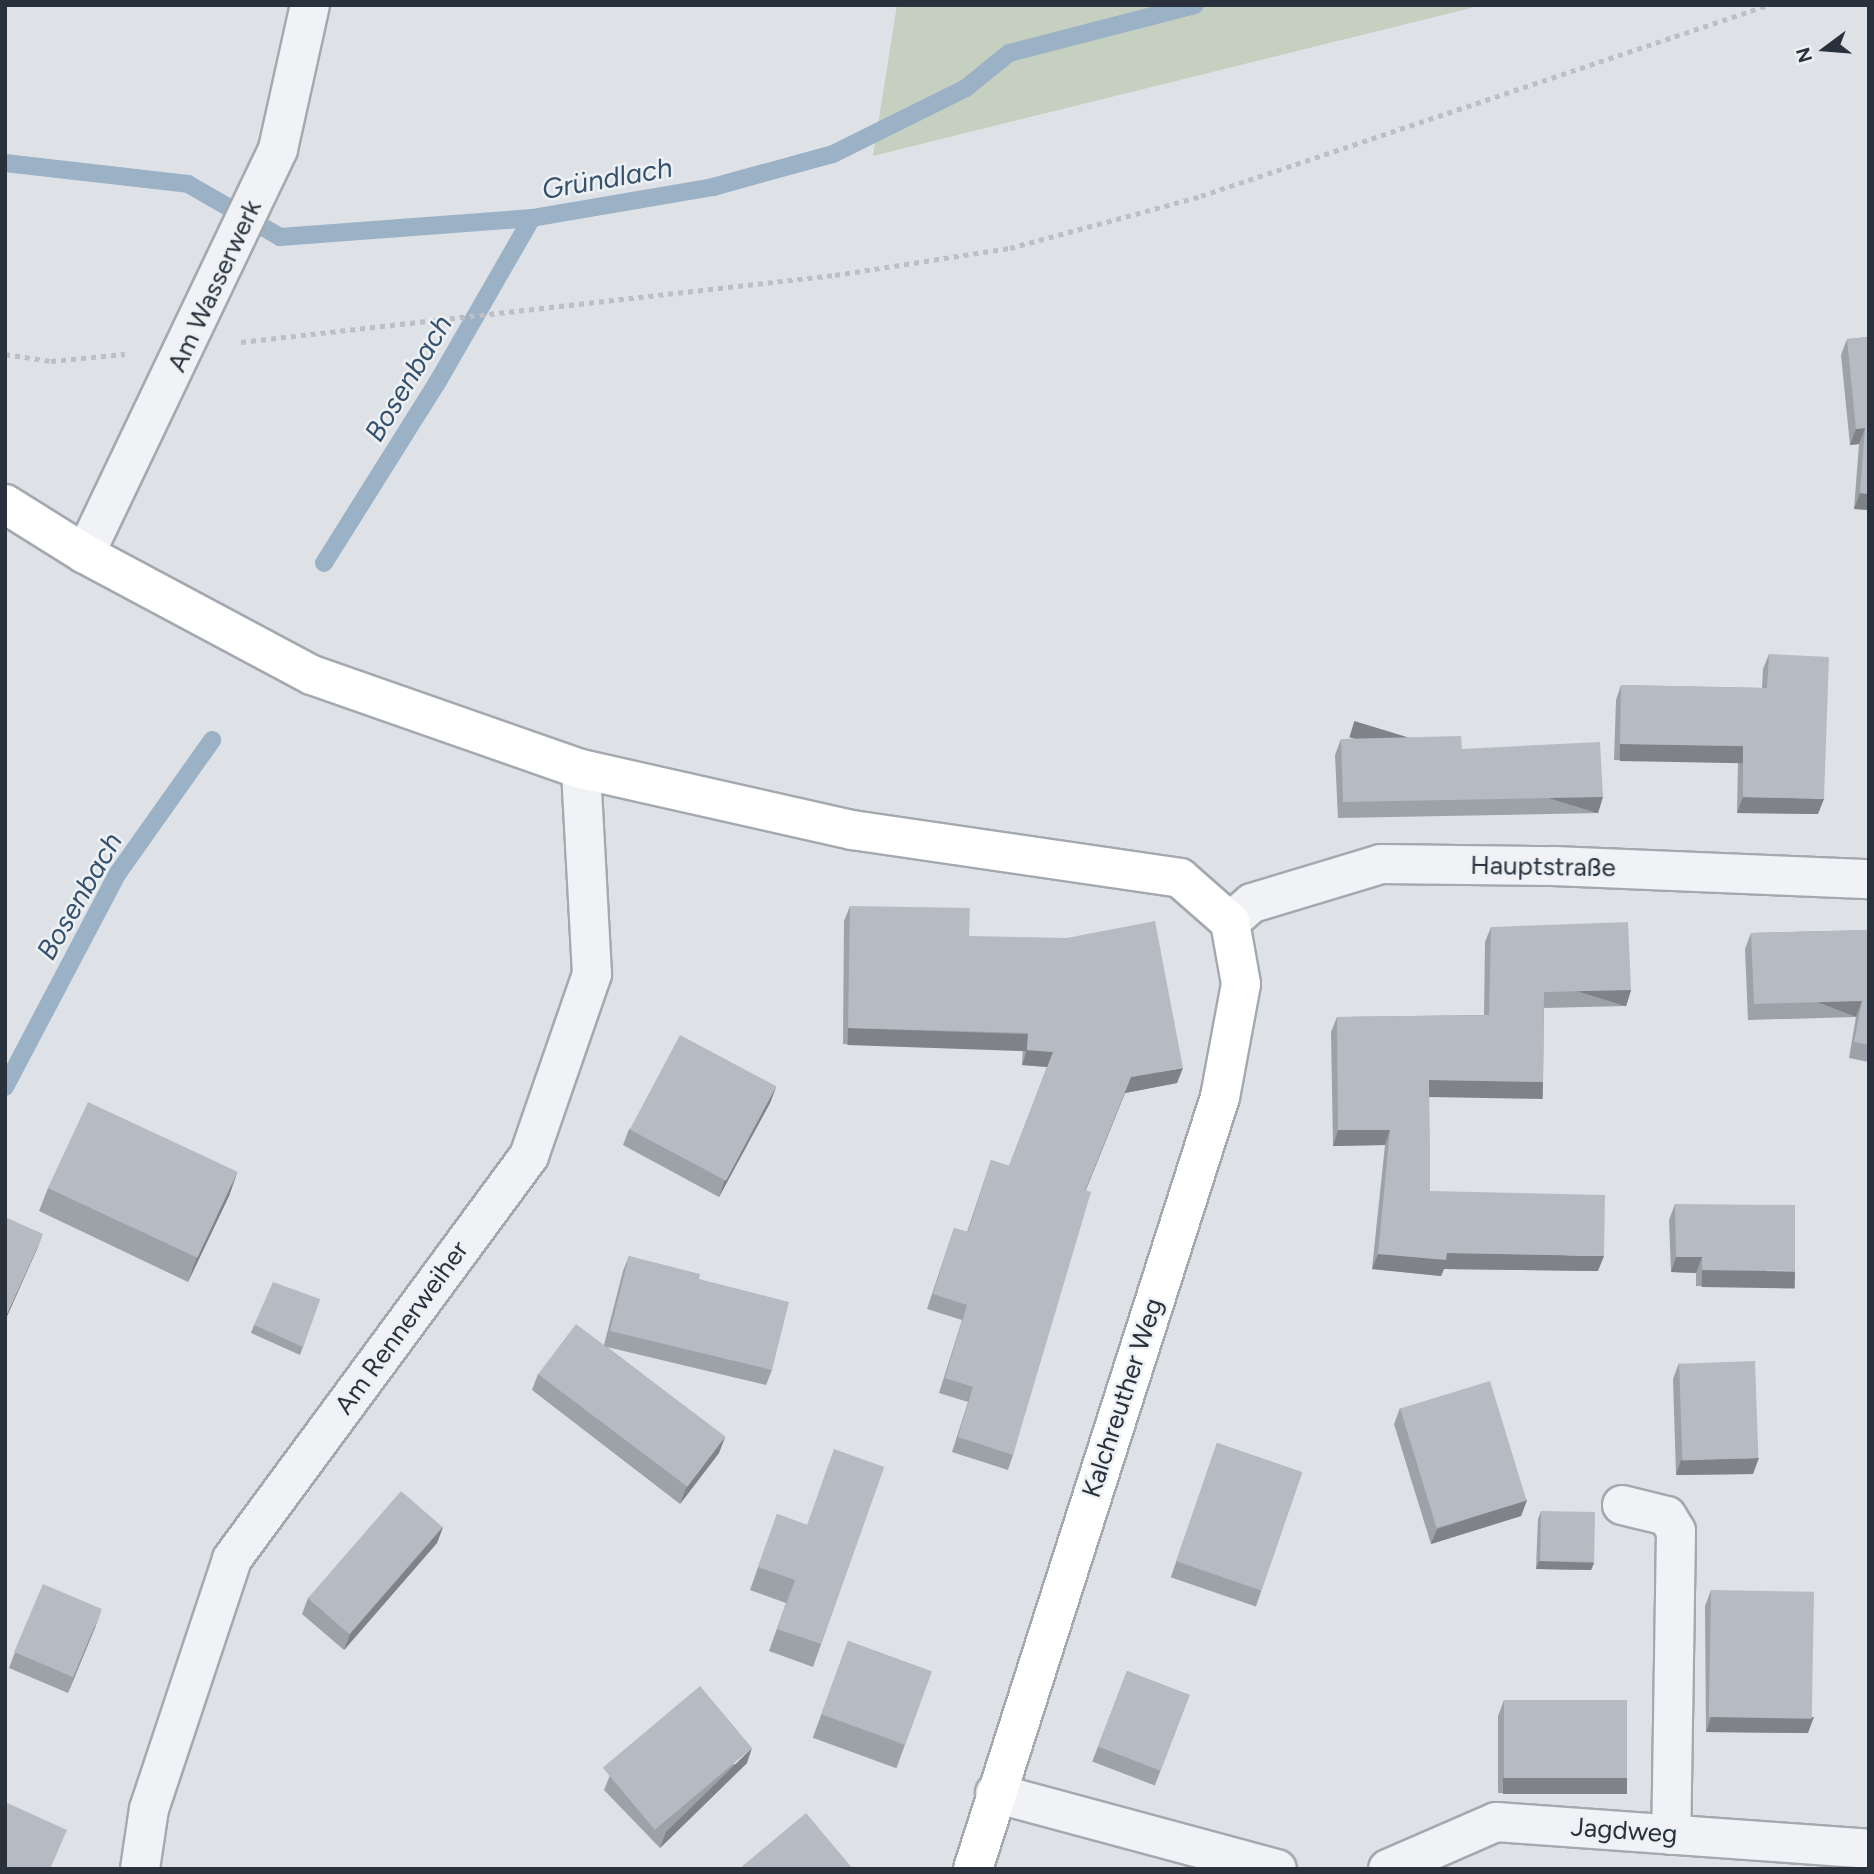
<!DOCTYPE html>
<meta charset="utf-8">
<style>
body{margin:0}
#map{position:relative;width:1874px;height:1874px;overflow:hidden;background:#dee2e7;font-family:Figtree,sans-serif}
div>[style]{position:absolute}
.green>*{inset:0;background:#c5d0c0}
.stream>*{height:18px;margin:-9px;padding:0 9px;transform-origin:9px;border-radius:9px;background:#9bb1c5}
.path>*{height:4.5px;margin-top:-2.25px;transform-origin:0;background:repeating-linear-gradient(90deg,#bcc0c5 0 5px,transparent 0 10px)}
.roads{filter:drop-shadow(2px 0 #a4a9b0) drop-shadow(-2px 0 #a4a9b0) drop-shadow(0 2px #a4a9b0) drop-shadow(0 -2px #a4a9b0)}
.minor>*{height:38px;margin:-19px;padding:0 19px;transform-origin:19px;border-radius:19px;background:#f0f2f5}
.major>*{height:38px;margin:-19px;padding:0 19px;transform-origin:19px;border-radius:19px;background:#fff}
.wall>*{inset:0;background:#9da1a8;transform-origin:0 0}
.shaded-wall>*{inset:0;background:#7f8388;transform-origin:0 0}
.building>*{inset:0;background:#b6bbc3;transform-origin:0 0}
span{translate:-50% -50%;white-space:nowrap;text-align:center;line-height:1.15;-webkit-text-stroke:5px #edf1f4;paint-order:stroke}
.street-label{font-size:26px;color:#28313c}
.water-label{font-size:28px;color:#35516d;font-style:italic}
.frame{position:absolute;inset:0;border:7px solid #28313c;pointer-events:none}
.north{position:absolute;left:1790px;top:14px;width:70px;height:70px;-webkit-text-stroke:5px #edf1f4;paint-order:stroke;rotate:254deg;font-size:19px;font-weight:700;line-height:28px;text-align:center;color:#28313c}
.north::after{content:'';display:block;margin:auto;width:24px;height:32px;background:#28313c;clip-path:polygon(50% 0,100% 100%,50% 72%,0 100%)}
</style>
<div id="map">
<div class="green">
<i style="clip-path:polygon(897px 5px,1483px 5px,873px 156px)"></i>
</div>
<div class="stream">
<i style="left:5px;top:163px;width:184px;rotate:6.5deg"></i>
<i style="left:188px;top:184px;width:106px;rotate:29.9deg"></i>
<i style="left:280px;top:237px;width:253px;rotate:-4.3deg"></i>
<i style="left:532px;top:218px;width:184px;rotate:-9.7deg"></i>
<i style="left:713px;top:187px;width:124px;rotate:-15.4deg"></i>
<i style="left:833px;top:154px;width:148px;rotate:-26.4deg"></i>
<i style="left:966px;top:88px;width:55px;rotate:-39.1deg"></i>
<i style="left:1009px;top:53px;width:192px;rotate:-14.5deg"></i>
<i style="left:324px;top:563px;width:213px;rotate:-57.9deg"></i>
<i style="left:437px;top:383px;width:190px;rotate:-60.1deg"></i>
<i style="left:5px;top:1087px;width:242px;rotate:-62.2deg"></i>
<i style="left:118px;top:873px;width:163px;rotate:-54.7deg"></i>
</div>
<div class="path">
<i style="left:241px;top:342px;width:598px;rotate:-6.44deg"></i>
<i style="left:835px;top:275px;width:177px;rotate:-8.8deg"></i>
<i style="left:1010px;top:248px;width:198px;rotate:-15.2deg"></i>
<i style="left:1201px;top:196px;width:598px;rotate:-18.62deg"></i>
<i style="left:5px;top:354px;width:47px;rotate:8.7deg"></i>
<i style="left:51px;top:361px;width:74px;rotate:-5.4deg"></i>
</div>
<div class="roads">
<div class="minor">
<i style="left:85px;top:554px;width:449px;rotate:-64.5deg"></i>
<i style="left:278px;top:149px;width:148px;rotate:-77.5deg"></i>
<i style="left:1230px;top:922px;width:29px;rotate:-41deg"></i>
<i style="left:1252px;top:903px;width:135px;rotate:-16.8deg"></i>
<i style="left:1381px;top:864px;width:174px;rotate:0.7deg"></i>
<i style="left:1555px;top:866px;width:314px;rotate:2.4deg"></i>
<i style="left:1622px;top:1505px;width:46px;rotate:13.7deg"></i>
<i style="left:1667px;top:1516px;width:17px;rotate:59deg"></i>
<i style="left:1676px;top:1531px;width:304px;rotate:90.9deg"></i>
<i style="left:995px;top:1793px;width:292px;rotate:15.1deg"></i>
<i style="left:140px;top:1869px;width:61px;rotate:-81.5deg"></i>
<i style="left:149px;top:1809px;width:263px;rotate:-71.6deg"></i>
<i style="left:232px;top:1559px;width:501px;rotate:-53.61deg"></i>
<i style="left:529px;top:1156px;width:193px;rotate:-70.9deg"></i>
<i style="left:592px;top:974px;width:205px;rotate:-93.1deg"></i>
<i style="left:1388px;top:1869px;width:118px;rotate:-23.5deg"></i>
<i style="left:1496px;top:1822px;width:374px;rotate:4.1deg"></i>
</div>
<div class="major">
<i style="left:5px;top:504px;width:94px;rotate:32deg"></i>
<i style="left:85px;top:554px;width:257px;rotate:28.1deg"></i>
<i style="left:312px;top:675px;width:285px;rotate:19.3deg"></i>
<i style="left:581px;top:769px;width:278px;rotate:12.7deg"></i>
<i style="left:852px;top:830px;width:331px;rotate:8.3deg"></i>
<i style="left:1180px;top:878px;width:67px;rotate:41.3deg"></i>
<i style="left:1230px;top:922px;width:63px;rotate:79.9deg"></i>
<i style="left:1241px;top:984px;width:115px;rotate:100.5deg"></i>
<i style="left:1220px;top:1097px;width:811px;rotate:107.74deg"></i>
</div>
</div>
<div class="wall">
<i style="clip-path:polygon(1869px 337px,1869px 510px,1854px 509px,1859px 444px,1850px 445px,1841px 355px,1847px 339px)"></i>
<i style="clip-path:polygon(1769px 654px,1818px 814px,1737px 813px,1738px 762px,1614px 760px,1616px 700px,1621px 685px,1762px 688px,1763px 669px)"></i>
<i style="clip-path:polygon(1341px 739px,1462px 749px,1598px 813px,1338px 818px,1335px 755px)"></i>
<i style="clip-path:polygon(850px 906px,969px 936px,1177px 1083px,1125px 1093px,1086px 1190px,1013px 1455px,1008px 1470px,952px 1452px,968px 1402px,939px 1393px,962px 1320px,927px 1309px,954px 1228px,967px 1232px,991px 1160px,1009px 1166px,1047px 1067px,1022px 1065px,1023px 1048px,843px 1044px,844px 921px)"></i>
<i style="clip-path:polygon(1491px 927px,1631px 990px,1626px 1006px,1544px 1008px,1543px 1082px,1537px 1098px,1429px 1096px,1430px 1191px,1598px 1271px,1444px 1269px,1441px 1276px,1372px 1269px,1385px 1145px,1333px 1146px,1331px 1032px,1337px 1017px,1484px 1015px,1485px 942px)"></i>
<i style="clip-path:polygon(1869px 930px,1869px 1062px,1849px 1058px,1856px 1017px,1748px 1020px,1745px 949px,1751px 933px)"></i>
<i style="clip-path:polygon(776px 1087px,770px 1103px,719px 1197px,623px 1145px,629px 1129px)"></i>
<i style="clip-path:polygon(237px 1173px,229px 1196px,188px 1282px,39px 1211px,48px 1188px)"></i>
<i style="clip-path:polygon(1675px 1204px,1789px 1287px,1696px 1286px,1696px 1273px,1671px 1272px,1669px 1220px)"></i>
<i style="clip-path:polygon(629px 1256px,699px 1279px,772px 1370px,766px 1385px,607px 1347px,725px 1437px,719px 1453px,680px 1504px,532px 1390px,538px 1374px,604px 1345px,623px 1271px)"></i>
<i style="clip-path:polygon(320px 1299px,300px 1355px,251px 1333px,254px 1325px)"></i>
<i style="clip-path:polygon(1679px 1363px,1753px 1474px,1676px 1475px,1673px 1379px)"></i>
<i style="clip-path:polygon(1400px 1408px,1527px 1500px,1521px 1516px,1431px 1544px,1394px 1424px)"></i>
<i style="left:1217px;top:1443px;width:90px;height:142px;rotate:19deg"></i>
<i style="clip-path:polygon(884px 1467px,813px 1667px,769px 1651px,786px 1603px,750px 1590px,777px 1514px,807px 1525px)"></i>
<i style="clip-path:polygon(1541px 1511px,1594px 1563px,1591px 1570px,1536px 1569px,1538px 1519px)"></i>
<i style="clip-path:polygon(443px 1527px,437px 1543px,344px 1650px,302px 1614px,308px 1598px)"></i>
<i style="clip-path:polygon(1711px 1590px,1808px 1733px,1706px 1732px,1705px 1606px)"></i>
<i style="clip-path:polygon(96px 1625px,68px 1693px,9px 1668px,15px 1652px)"></i>
<i style="left:848px;top:1641px;width:89px;height:103px;rotate:20deg"></i>
<i style="left:1127px;top:1671px;width:67px;height:97px;rotate:21deg"></i>
<i style="clip-path:polygon(1504px 1700px,1627px 1778px,1621px 1793px,1498px 1793px,1498px 1716px)"></i>
<i style="clip-path:polygon(747px 1763px,660px 1848px,604px 1790px,610px 1775px)"></i>
</div>
<div class="shaded-wall">
<i style="clip-path:polygon(1865px 428px,1859px 444px,1850px 445px,1856px 429px)"></i>
<i style="clip-path:polygon(1860px 493px,1869px 494px,1869px 510px,1854px 509px)"></i>
<i style="left:1620px;top:744px;width:123px;height:17px;rotate:1deg"></i>
<i style="left:1603px;top:797px;width:17px;height:260px;rotate:107deg"></i>
<i style="clip-path:polygon(1743px 797px,1824px 799px,1818px 814px,1737px 813px)"></i>
<i style="left:1631px;top:990px;width:17px;height:87px;rotate:107deg"></i>
<i style="left:1862px;top:1001px;width:17px;height:108px;rotate:111deg"></i>
<i style="left:848px;top:1028px;width:180px;height:17px;rotate:2deg"></i>
<i style="clip-path:polygon(1027px 1050px,1053px 1052px,1048px 1067px,1022px 1065px)"></i>
<i style="clip-path:polygon(1183px 1068px,1177px 1083px,1125px 1093px,1080px 1205px,1131px 1077px)"></i>
<i style="left:1429px;top:1080px;width:114px;height:17px;rotate:1deg"></i>
<i style="clip-path:polygon(776px 1087px,770px 1103px,719px 1197px,724px 1182px)"></i>
<i style="clip-path:polygon(1338px 1130px,1390px 1130px,1385px 1145px,1333px 1146px)"></i>
<i style="clip-path:polygon(237px 1173px,229px 1196px,188px 1282px,196px 1259px)"></i>
<i style="clip-path:polygon(43px 1234px,37px 1249px,5px 1321px,5px 1318px)"></i>
<i style="clip-path:polygon(1447px 1253px,1604px 1256px,1598px 1271px,1444px 1269px,1441px 1276px,1372px 1269px,1378px 1254px)"></i>
<i style="clip-path:polygon(1676px 1257px,1702px 1257px,1696px 1273px,1671px 1272px)"></i>
<i style="left:1702px;top:1270px;width:93px;height:17px;rotate:1deg"></i>
<i style="clip-path:polygon(725px 1437px,719px 1453px,680px 1504px,686px 1488px)"></i>
<i style="clip-path:polygon(1759px 1458px,1753px 1474px,1676px 1475px,1681px 1460px)"></i>
<i style="clip-path:polygon(1527px 1500px,1521px 1516px,1431px 1544px,1437px 1529px)"></i>
<i style="clip-path:polygon(443px 1527px,437px 1543px,344px 1650px,350px 1634px)"></i>
<i style="clip-path:polygon(1539px 1561px,1594px 1563px,1591px 1570px,1536px 1569px)"></i>
<i style="clip-path:polygon(102px 1609px,96px 1625px,68px 1693px,74px 1677px)"></i>
<i style="clip-path:polygon(1711px 1717px,1814px 1717px,1808px 1733px,1706px 1732px)"></i>
<i style="clip-path:polygon(752px 1748px,747px 1763px,660px 1848px,666px 1832px)"></i>
<i style="left:1503px;top:1778px;width:124px;height:16px"></i>
</div>
<div class="building">
<i style="clip-path:polygon(1869px 337px,1869px 494px,1860px 493px,1865px 428px,1856px 429px,1847px 339px)"></i>
<i style="clip-path:polygon(1769px 654px,1829px 657px,1824px 799px,1743px 797px,1743px 746px,1620px 744px,1621px 685px,1767px 688px)"></i>
<i style="clip-path:polygon(1461px 736px,1462px 749px,1600px 742px,1603px 797px,1343px 802px,1341px 739px)"></i>
<i style="clip-path:polygon(850px 906px,970px 908px,969px 936px,1067px 938px,1155px 921px,1183px 1068px,1131px 1077px,1085px 1190px,1091px 1192px,1013px 1455px,958px 1437px,973px 1387px,945px 1378px,967px 1305px,933px 1294px,954px 1228px,968px 1232px,991px 1160px,1009px 1166px,1053px 1052px,1027px 1050px,1028px 1033px,848px 1028px)"></i>
<i style="clip-path:polygon(1628px 922px,1631px 990px,1544px 992px,1543px 1082px,1429px 1080px,1430px 1191px,1605px 1195px,1604px 1256px,1447px 1253px,1446px 1260px,1378px 1254px,1390px 1130px,1338px 1130px,1337px 1017px,1489px 1015px,1491px 927px)"></i>
<i style="clip-path:polygon(1869px 930px,1869px 1045px,1854px 1042px,1862px 1001px,1754px 1004px,1751px 933px)"></i>
<i style="left:680px;top:1035px;width:109px;height:107px;rotate:28deg"></i>
<i style="left:88px;top:1102px;width:165px;height:95px;rotate:25deg"></i>
<i style="clip-path:polygon(1675px 1204px,1795px 1205px,1795px 1271px,1702px 1270px,1702px 1257px,1676px 1257px)"></i>
<i style="clip-path:polygon(5px 1217px,43px 1234px,5px 1318px)"></i>
<i style="clip-path:polygon(629px 1256px,700px 1274px,699px 1279px,789px 1302px,772px 1370px,610px 1331px)"></i>
<i style="clip-path:polygon(273px 1282px,320px 1299px,303px 1347px,254px 1325px)"></i>
<i style="left:576px;top:1324px;width:187px;height:63px;rotate:37deg"></i>
<i style="left:1755px;top:1361px;width:97px;height:76px;rotate:88deg"></i>
<i style="left:1490px;top:1381px;width:125px;height:94px;rotate:73deg"></i>
<i style="left:1217px;top:1443px;width:90px;height:125px;rotate:19deg"></i>
<i style="clip-path:polygon(834px 1449px,884px 1467px,821px 1644px,777px 1629px,795px 1580px,758px 1567px,777px 1514px,807px 1525px)"></i>
<i style="left:401px;top:1491px;width:55px;height:142px;rotate:41deg"></i>
<i style="left:1541px;top:1511px;width:54px;height:50px;rotate:1deg"></i>
<i style="left:43px;top:1584px;width:64px;height:74px;rotate:23deg"></i>
<i style="left:1711px;top:1590px;width:103px;height:127px;rotate:1deg"></i>
<i style="left:848px;top:1641px;width:89px;height:78px;rotate:20deg"></i>
<i style="left:1127px;top:1671px;width:67px;height:81px;rotate:21deg"></i>
<i style="left:700px;top:1686px;width:81px;height:127px;rotate:50deg"></i>
<i style="left:1504px;top:1700px;width:123px;height:78px"></i>
<i style="clip-path:polygon(5px 1802px,67px 1830px,50px 1869px,5px 1869px)"></i>
<i style="clip-path:polygon(806px 1813px,853px 1869px,739px 1869px)"></i>
</div>
<div class="street-label">
<span style="left:215px;top:286px;rotate:-65deg">Am Wasserwerk</span>
<span style="left:1543px;top:867px;rotate:1deg">Hauptstraße</span>
<span style="left:402px;top:1328px;rotate:-54deg">Am Rennerweiher</span>
<span style="left:1123px;top:1398px;rotate:-72deg">Kalchreuther Weg</span>
<span style="left:1624px;top:1831px;rotate:4deg">Jagdweg</span>
</div>
<div class="water-label">
<span style="left:607px;top:178px;rotate:-10deg">Gründlach</span>
<span style="left:408px;top:378px;rotate:-59deg">Bosenbach</span>
<span style="left:79px;top:896px;rotate:-60deg">Bosenbach</span>
</div>
<div class="frame"></div>
<div class="north">N</div>
</div>
